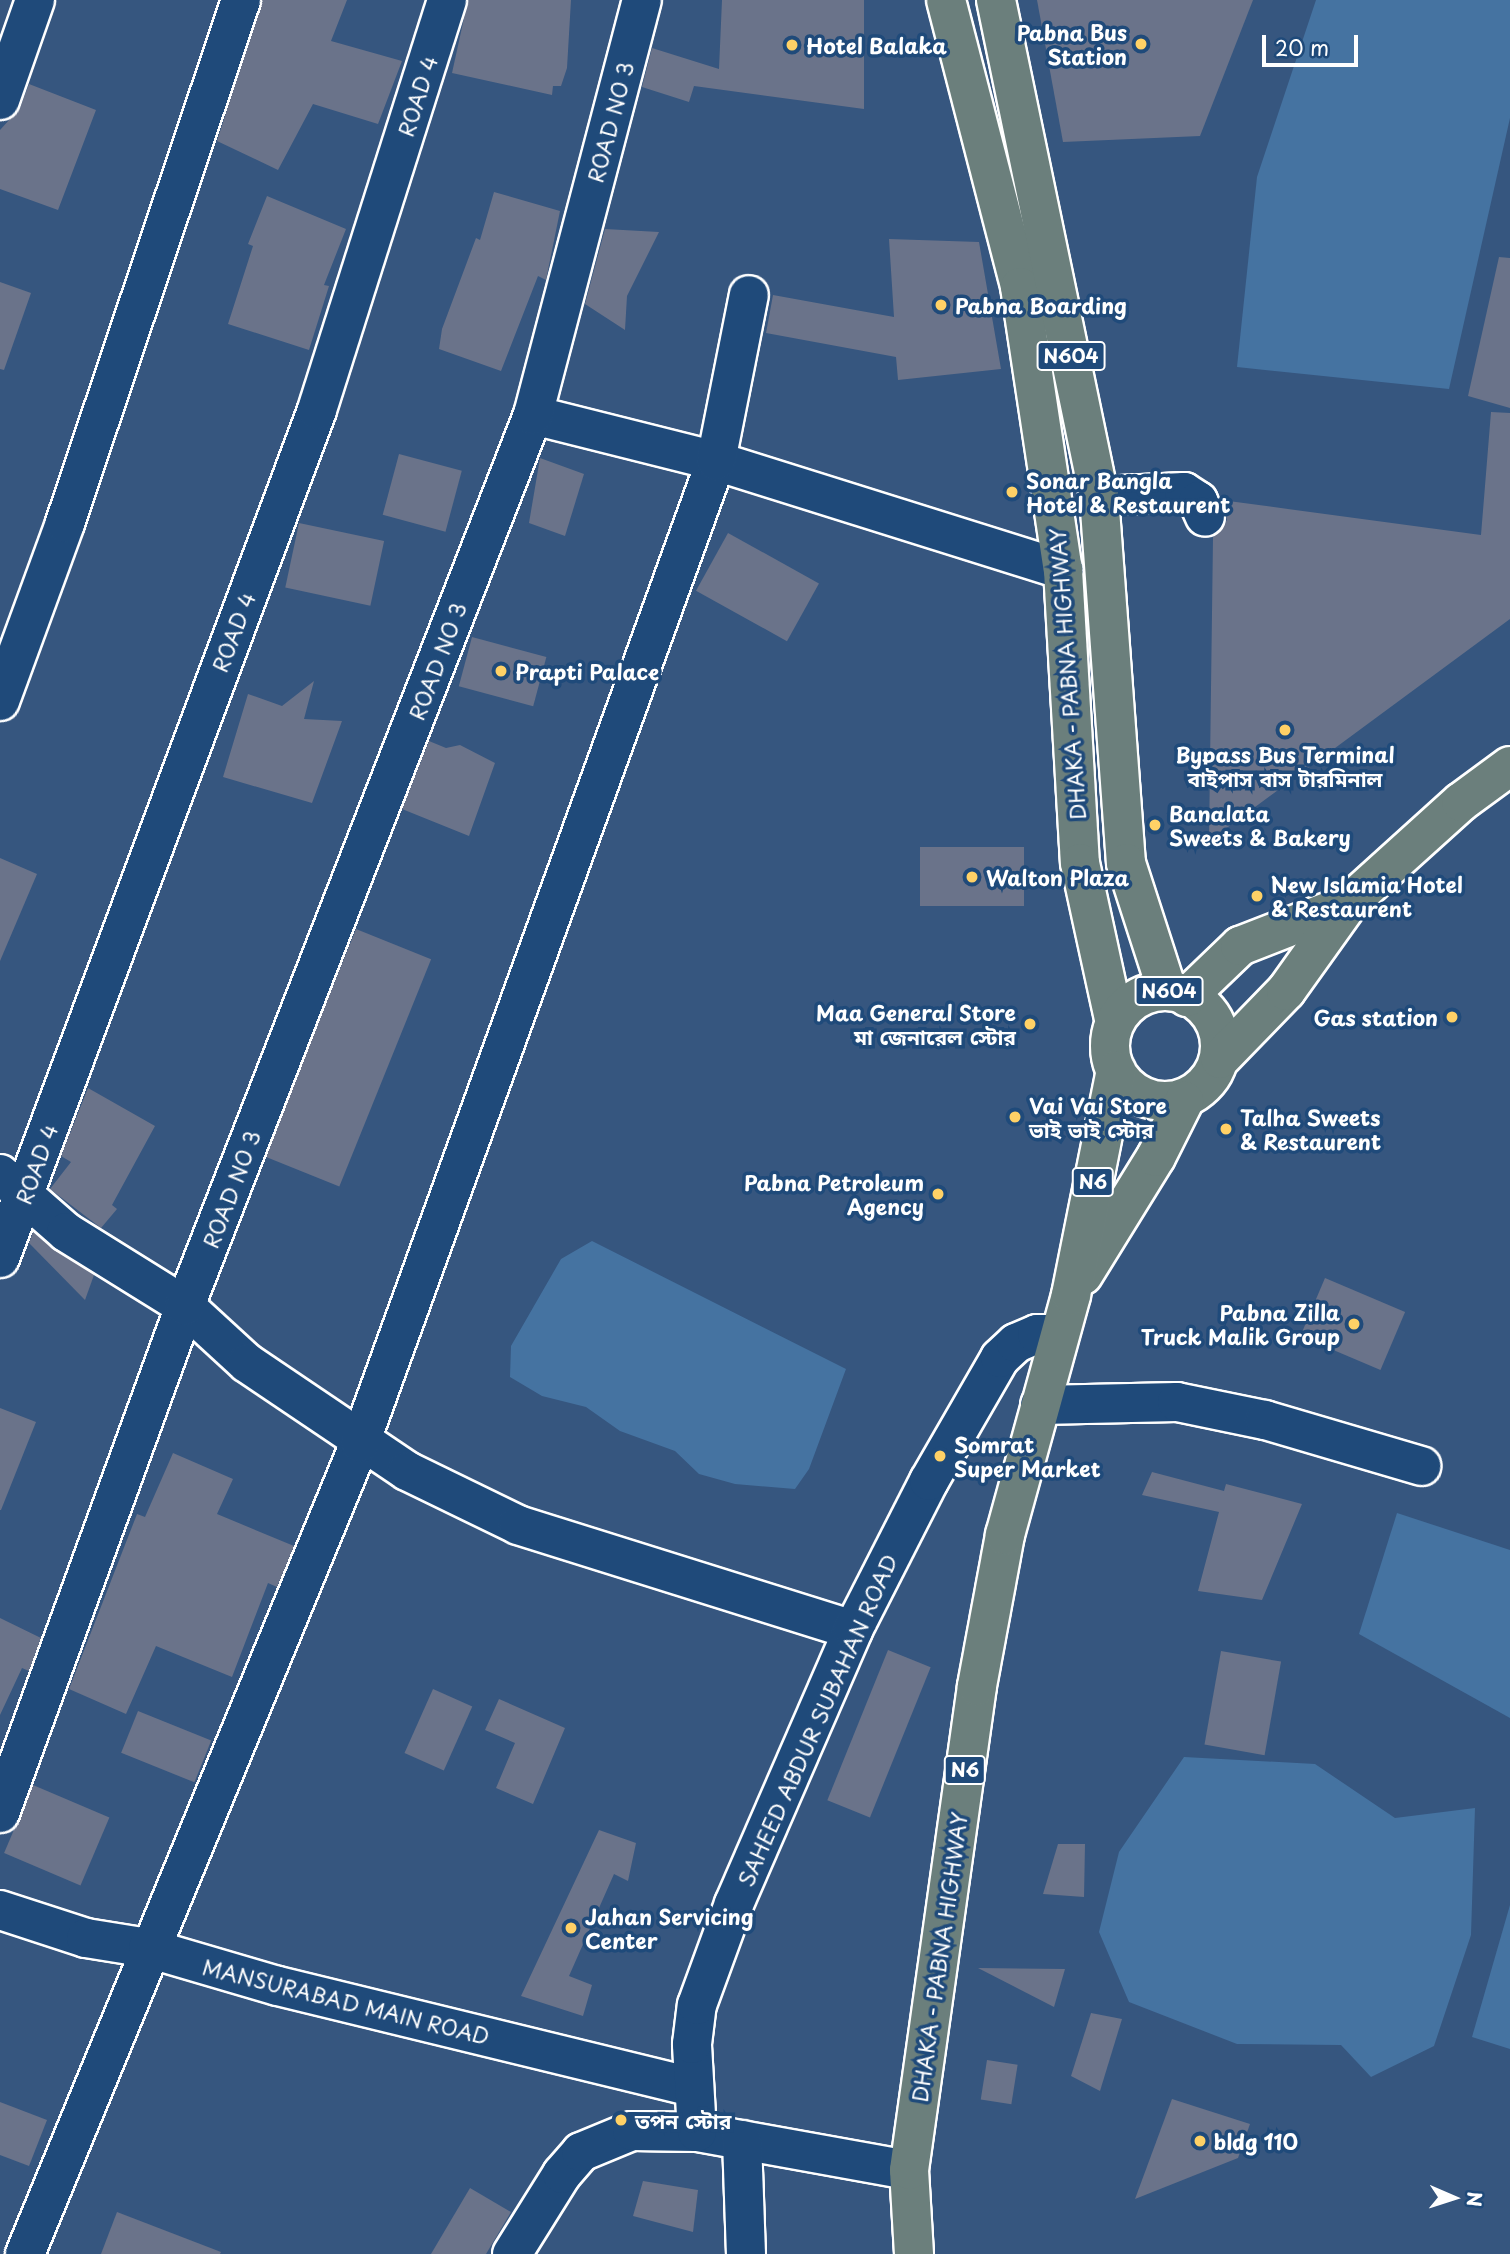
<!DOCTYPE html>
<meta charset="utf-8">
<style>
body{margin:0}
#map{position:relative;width:1510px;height:2254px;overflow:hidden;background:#1f4a7a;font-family:"Playpen Sans","Noto Sans Bengali",sans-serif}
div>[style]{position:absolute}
.built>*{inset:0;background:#36567f;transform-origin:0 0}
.water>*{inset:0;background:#4573a1}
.building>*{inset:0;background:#6a738a;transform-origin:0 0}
.roads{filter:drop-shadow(2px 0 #fff) drop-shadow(-2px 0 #fff) drop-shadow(0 2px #fff) drop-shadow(0 -2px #fff)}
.minor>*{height:38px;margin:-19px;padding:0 19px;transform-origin:19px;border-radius:19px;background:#1f4a7a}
.highway>*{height:38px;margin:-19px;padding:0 19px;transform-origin:19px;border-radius:19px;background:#6b7f7c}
.highway>.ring{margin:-19px;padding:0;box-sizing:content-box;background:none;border:38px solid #6b7f7c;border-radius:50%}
.dots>*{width:19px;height:19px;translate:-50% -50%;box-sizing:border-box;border:4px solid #1f4a7a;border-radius:50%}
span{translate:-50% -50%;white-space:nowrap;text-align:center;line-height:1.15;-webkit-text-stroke:7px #1f4a7a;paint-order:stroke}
.shield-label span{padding:2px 5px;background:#1f4a7a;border:2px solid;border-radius:5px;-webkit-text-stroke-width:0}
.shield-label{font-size:19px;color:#fff;font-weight:700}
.poi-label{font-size:21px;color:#fff;font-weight:700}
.right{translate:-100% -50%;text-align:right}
.left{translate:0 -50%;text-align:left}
.street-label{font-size:21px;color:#fff}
.north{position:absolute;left:1419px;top:2163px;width:70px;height:70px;-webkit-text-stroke:5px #1f4a7a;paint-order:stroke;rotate:93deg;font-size:19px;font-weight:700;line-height:28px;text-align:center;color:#fff}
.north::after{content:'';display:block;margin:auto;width:24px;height:32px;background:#fff;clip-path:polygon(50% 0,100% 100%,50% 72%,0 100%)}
.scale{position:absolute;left:1262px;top:35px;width:96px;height:32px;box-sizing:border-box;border:4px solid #fff;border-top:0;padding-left:9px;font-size:21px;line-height:24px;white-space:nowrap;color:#fff;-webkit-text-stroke:5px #1f4a7a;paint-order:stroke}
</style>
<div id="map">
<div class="built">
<i style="left:0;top:0;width:1510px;height:2254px"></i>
</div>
<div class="water">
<i style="clip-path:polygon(1316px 0,1510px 0,1510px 118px,1449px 389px,1237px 367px,1257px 177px)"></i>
<i style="clip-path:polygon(592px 1241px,846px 1369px,809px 1469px,795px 1489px,735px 1484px,699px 1474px,675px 1451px,620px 1431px,586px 1407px,542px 1396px,510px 1377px,511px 1346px,561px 1259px)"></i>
<i style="clip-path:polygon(1397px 1513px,1510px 1550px,1510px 1718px,1359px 1634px)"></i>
<i style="clip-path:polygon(1184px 1757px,1315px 1764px,1395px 1818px,1475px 1808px,1471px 1935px,1434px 2046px,1371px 2077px,1341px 2045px,1237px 2044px,1129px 2002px,1099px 1932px,1119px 1852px)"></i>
<i style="clip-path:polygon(1510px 1905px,1510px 2049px,1472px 2037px)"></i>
</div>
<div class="building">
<i style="clip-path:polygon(262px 0,347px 0,331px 41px,402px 61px,378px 124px,313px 104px,278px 170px,217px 141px)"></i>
<i style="clip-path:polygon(468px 0,571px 0,567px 68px,561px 86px,553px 86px,552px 95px,452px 73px)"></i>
<i style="clip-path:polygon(722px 0,864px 0,864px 109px,694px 86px,689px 102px,642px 87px,652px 48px,719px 69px)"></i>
<i style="clip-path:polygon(1037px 0,1253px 0,1200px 136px,1063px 142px)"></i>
<i style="clip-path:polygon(29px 84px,96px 110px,58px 210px,0 189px,0 130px,20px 108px)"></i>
<i style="clip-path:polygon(494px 192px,560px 211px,546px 280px,538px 276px,501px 371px,439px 349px,442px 329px,476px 238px,480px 240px)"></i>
<i style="clip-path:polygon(267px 196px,346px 229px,324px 285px,329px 286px,309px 350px,228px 324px,253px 246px,248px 244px)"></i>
<i style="clip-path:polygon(605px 229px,659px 232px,627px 296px,625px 330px,585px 304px)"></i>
<i style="clip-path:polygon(889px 239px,979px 242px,1001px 369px,898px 380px,896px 357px,766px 333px,773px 295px,894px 317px)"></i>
<i style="clip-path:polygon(1499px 257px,1510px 258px,1510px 408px,1468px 396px)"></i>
<i style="clip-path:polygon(0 282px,31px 293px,4px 370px,0 369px)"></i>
<i style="clip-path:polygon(1491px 412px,1510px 413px,1510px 619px,1209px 841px,1213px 537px,1227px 520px,1221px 500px,1481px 535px)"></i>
<i style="left:399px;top:454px;width:65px;height:63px;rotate:15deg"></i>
<i style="clip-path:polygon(540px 458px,584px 474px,565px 536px,529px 523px)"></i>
<i style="left:299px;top:523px;width:87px;height:66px;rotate:12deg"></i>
<i style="left:728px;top:533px;width:104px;height:66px;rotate:29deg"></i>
<i style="left:472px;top:637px;width:77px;height:51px;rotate:15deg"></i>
<i style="clip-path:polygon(314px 681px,304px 719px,342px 721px,312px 803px,223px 777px,248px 694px,282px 706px)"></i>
<i style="clip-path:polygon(429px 741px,446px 748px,460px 745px,495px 763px,469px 836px,402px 809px)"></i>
<i style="left:920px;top:847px;width:104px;height:59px"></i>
<i style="clip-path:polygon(0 858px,37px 874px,0 961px)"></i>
<i style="left:356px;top:929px;width:81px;height:245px;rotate:22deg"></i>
<i style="clip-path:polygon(88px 1088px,155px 1126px,112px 1205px,117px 1209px,101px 1228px,50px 1189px,71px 1162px,61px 1156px)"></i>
<i style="clip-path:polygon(33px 1232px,94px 1275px,85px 1300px,29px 1243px)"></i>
<i style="left:1325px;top:1278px;width:87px;height:63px;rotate:23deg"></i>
<i style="clip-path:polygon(0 1408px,36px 1422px,1px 1510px,0 1510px)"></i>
<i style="clip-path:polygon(173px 1453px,233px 1479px,217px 1514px,294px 1546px,277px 1587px,268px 1583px,232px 1677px,156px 1646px,126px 1714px,69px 1689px,137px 1514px,145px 1517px)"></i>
<i style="clip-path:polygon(1152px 1472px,1224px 1491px,1226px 1484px,1302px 1504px,1262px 1600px,1198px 1591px,1219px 1512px,1142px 1495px)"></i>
<i style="clip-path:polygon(0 1618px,41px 1638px,29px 1671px,22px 1668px,0 1715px)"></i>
<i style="left:888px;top:1650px;width:46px;height:162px;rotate:22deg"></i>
<i style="left:1221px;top:1651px;width:61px;height:95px;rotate:10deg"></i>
<i style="left:433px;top:1689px;width:43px;height:70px;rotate:24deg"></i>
<i style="clip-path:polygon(499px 1699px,565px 1728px,533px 1804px,496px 1788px,515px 1743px,485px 1730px)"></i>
<i style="left:138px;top:1711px;width:79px;height:45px;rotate:22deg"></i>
<i style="left:33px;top:1785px;width:83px;height:74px;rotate:23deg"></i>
<i style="clip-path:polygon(599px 1830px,636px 1843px,628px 1881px,614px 1874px,569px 1976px,592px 1985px,583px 2016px,521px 1996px)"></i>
<i style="clip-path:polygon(1058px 1844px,1085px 1844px,1084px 1897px,1043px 1894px)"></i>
<i style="clip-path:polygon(978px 1968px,1065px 1969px,1054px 2007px)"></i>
<i style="clip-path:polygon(1091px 2013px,1122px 2019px,1100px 2091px,1071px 2076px)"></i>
<i style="left:987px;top:2060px;width:31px;height:40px;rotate:9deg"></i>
<i style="clip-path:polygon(1172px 2099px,1250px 2124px,1238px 2158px,1135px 2199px)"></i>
<i style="clip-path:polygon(0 2102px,47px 2120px,29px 2166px,0 2155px)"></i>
<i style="clip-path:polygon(643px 2181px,698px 2190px,693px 2232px,633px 2216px)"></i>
<i style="clip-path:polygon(470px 2188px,511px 2212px,486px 2254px,431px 2254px)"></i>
<i style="clip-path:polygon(117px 2212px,221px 2252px,220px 2254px,101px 2254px)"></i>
</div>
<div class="roads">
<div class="minor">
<i style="left:0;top:100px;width:106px;rotate:-70.7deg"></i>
<i style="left:533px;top:415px;width:189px;rotate:14.1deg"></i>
<i style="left:716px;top:461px;width:364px;rotate:17.4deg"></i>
<i style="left:1099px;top:496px;width:85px;rotate:-2.7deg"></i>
<i style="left:1184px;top:492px;width:17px;rotate:33deg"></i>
<i style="left:1198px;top:501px;width:17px;rotate:66deg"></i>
<i style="left:0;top:701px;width:189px;rotate:-69.9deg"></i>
<i style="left:65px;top:523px;width:552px;rotate:-71.4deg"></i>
<i style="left:0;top:1174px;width:88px;rotate:41.3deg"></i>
<i style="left:66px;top:1232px;width:140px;rotate:31.9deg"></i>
<i style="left:185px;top:1306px;width:84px;rotate:42.6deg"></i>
<i style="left:247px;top:1363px;width:193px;rotate:34deg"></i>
<i style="left:407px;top:1471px;width:123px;rotate:25.9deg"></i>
<i style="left:518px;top:1525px;width:351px;rotate:17.4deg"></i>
<i style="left:0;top:1258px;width:905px;rotate:-69.5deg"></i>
<i style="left:317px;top:410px;width:430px;rotate:-72.4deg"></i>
<i style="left:1040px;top:1405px;width:137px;rotate:-1.3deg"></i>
<i style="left:1177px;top:1402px;width:90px;rotate:11.6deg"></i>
<i style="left:1265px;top:1420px;width:163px;rotate:16.4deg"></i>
<i style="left:0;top:1813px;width:540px;rotate:-69.95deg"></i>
<i style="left:185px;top:1306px;width:957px;rotate:-68.67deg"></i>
<i style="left:533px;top:415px;width:429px;rotate:-75.3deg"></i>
<i style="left:0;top:1910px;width:90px;rotate:18deg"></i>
<i style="left:86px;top:1938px;width:63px;rotate:9.2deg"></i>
<i style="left:148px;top:1948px;width:135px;rotate:16.3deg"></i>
<i style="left:278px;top:1986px;width:427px;rotate:13.7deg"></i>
<i style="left:697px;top:2132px;width:215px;rotate:10.2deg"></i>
<i style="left:742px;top:2140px;width:114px;rotate:88deg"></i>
<i style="left:25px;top:2254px;width:877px;rotate:-67.56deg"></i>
<i style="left:360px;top:1443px;width:1045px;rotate:-70.07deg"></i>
<i style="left:716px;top:461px;width:169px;rotate:-78.8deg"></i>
<i style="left:512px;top:2254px;width:94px;rotate:-58deg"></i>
<i style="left:562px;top:2174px;width:29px;rotate:-49deg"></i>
<i style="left:581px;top:2152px;width:55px;rotate:-22.4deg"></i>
<i style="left:632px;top:2131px;width:65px;rotate:0.9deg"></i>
<i style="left:697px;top:2132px;width:88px;rotate:-93.3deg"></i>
<i style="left:692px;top:2044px;width:39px;rotate:-83deg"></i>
<i style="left:697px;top:2005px;width:108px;rotate:-69.9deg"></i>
<i style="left:734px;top:1904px;width:299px;rotate:-66.5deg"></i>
<i style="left:853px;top:1630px;width:167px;rotate:-63deg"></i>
<i style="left:929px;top:1481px;width:142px;rotate:-60deg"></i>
<i style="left:1000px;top:1358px;width:22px;rotate:-43deg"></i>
<i style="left:1016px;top:1343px;width:23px;rotate:-23deg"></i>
<i style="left:1037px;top:1334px;width:20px"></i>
</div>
<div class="highway">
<i style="left:946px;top:0;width:296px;rotate:75.5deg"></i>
<i style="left:1020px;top:287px;width:286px;rotate:81.4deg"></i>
<i style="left:1063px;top:570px;width:293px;rotate:86.7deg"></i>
<i style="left:1080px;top:863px;width:160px;rotate:77.7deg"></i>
<i style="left:996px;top:0;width:507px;rotate:78.27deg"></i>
<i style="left:1099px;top:496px;width:368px;rotate:85.8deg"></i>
<i style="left:1126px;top:863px;width:133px;rotate:72.1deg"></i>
<i class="ring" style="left:1110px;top:991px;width:72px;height:72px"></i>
<i style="left:1187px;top:997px;width:74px;rotate:-43.9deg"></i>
<i style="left:1240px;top:946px;width:116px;rotate:-21.3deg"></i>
<i style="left:1220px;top:1059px;width:95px;rotate:-45.9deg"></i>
<i style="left:1286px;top:991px;width:107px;rotate:-54.5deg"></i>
<i style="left:1348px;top:904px;width:152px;rotate:-42.1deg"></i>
<i style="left:1461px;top:802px;width:61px;rotate:-36.3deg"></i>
<i style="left:1083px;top:1275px;width:139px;rotate:-58.3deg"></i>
<i style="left:1156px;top:1157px;width:63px;rotate:-63.4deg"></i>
<i style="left:914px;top:2254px;width:84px;rotate:-93.4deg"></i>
<i style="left:909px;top:2170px;width:489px;rotate:-82deg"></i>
<i style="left:977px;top:1686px;width:154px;rotate:-79.5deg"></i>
<i style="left:1005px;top:1535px;width:249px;rotate:-74.6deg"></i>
<i style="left:1071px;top:1295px;width:229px;rotate:-78.7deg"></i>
</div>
</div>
<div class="dots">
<i style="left:1141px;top:44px;background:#ffd166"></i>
<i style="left:792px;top:45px;background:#ffd166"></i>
<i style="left:941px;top:305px;background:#ffd166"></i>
<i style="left:1012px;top:492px;background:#ffd166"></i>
<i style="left:501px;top:671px;background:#ffd166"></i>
<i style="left:1285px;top:730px;background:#ffd166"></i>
<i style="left:1155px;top:825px;background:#ffd166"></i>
<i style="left:972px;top:877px;background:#ffd166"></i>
<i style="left:1257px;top:896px;background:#ffd166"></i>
<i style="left:1452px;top:1017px;background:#ffd166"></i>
<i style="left:1030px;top:1024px;background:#ffd166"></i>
<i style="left:1015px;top:1117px;background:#ffd166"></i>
<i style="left:1226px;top:1129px;background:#ffd166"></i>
<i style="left:938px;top:1194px;background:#ffd166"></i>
<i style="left:1354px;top:1324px;background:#ffd166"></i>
<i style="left:940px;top:1456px;background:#ffd166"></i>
<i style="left:571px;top:1928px;background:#ffd166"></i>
<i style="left:621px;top:2120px;background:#ffd166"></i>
<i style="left:1200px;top:2141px;background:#ffd166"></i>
</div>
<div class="shield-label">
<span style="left:1071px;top:356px">N604</span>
<span style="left:1169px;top:991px">N604</span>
<span style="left:1093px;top:1182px">N6</span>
<span style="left:965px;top:1770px">N6</span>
</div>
<div class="poi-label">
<span class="right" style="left:1127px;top:44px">Pabna Bus<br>Station</span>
<span class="left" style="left:806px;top:45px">Hotel Balaka</span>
<span class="left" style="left:955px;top:305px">Pabna Boarding</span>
<span class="left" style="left:1026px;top:492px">Sonar Bangla<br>Hotel &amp; Restaurent</span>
<span class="left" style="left:515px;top:671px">Prapti Palace</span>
<span style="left:1285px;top:766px">Bypass Bus Terminal<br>বাইপাস বাস টারমিনাল</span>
<span class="left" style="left:1169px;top:825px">Banalata<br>Sweets &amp; Bakery</span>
<span class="left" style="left:986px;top:877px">Walton Plaza</span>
<span class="left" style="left:1271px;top:896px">New Islamia Hotel<br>&amp; Restaurent</span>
<span class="right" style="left:1016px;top:1024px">Maa General Store<br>মা জেনারেল স্টোর</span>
<span class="right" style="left:1438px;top:1017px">Gas station</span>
<span class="left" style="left:1029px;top:1117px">Vai Vai Store<br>ভাই ভাই স্টোর</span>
<span class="left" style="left:1240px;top:1129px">Talha Sweets<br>&amp; Restaurent</span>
<span class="right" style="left:924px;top:1194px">Pabna Petroleum<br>Agency</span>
<span class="right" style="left:1340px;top:1324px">Pabna Zilla<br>Truck Malik Group</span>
<span class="left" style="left:954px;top:1456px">Somrat<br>Super Market</span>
<span class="left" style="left:585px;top:1928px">Jahan Servicing<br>Center</span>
<span class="left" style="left:635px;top:2120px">তপন স্টোর</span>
<span class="left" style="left:1214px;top:2141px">bldg 110</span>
</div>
<div class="street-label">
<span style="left:417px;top:96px;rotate:-72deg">ROAD 4</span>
<span style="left:610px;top:122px;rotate:-75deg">ROAD NO 3</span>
<span style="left:233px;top:632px;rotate:-69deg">ROAD 4</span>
<span style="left:437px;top:661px;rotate:-69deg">ROAD NO 3</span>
<span style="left:1067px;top:674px;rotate:-94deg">DHAKA - PABNA HIGHWAY</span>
<span style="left:36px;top:1164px;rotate:-70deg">ROAD 4</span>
<span style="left:231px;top:1189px;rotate:-69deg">ROAD NO 3</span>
<span style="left:817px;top:1720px;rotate:-66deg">SAHEED ABDUR SUBAHAN ROAD</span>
<span style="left:939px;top:1957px;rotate:-82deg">DHAKA - PABNA HIGHWAY</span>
<span style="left:346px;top:2001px;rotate:14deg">MANSURABAD MAIN ROAD</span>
</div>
<div class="north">N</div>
<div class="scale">20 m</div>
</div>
